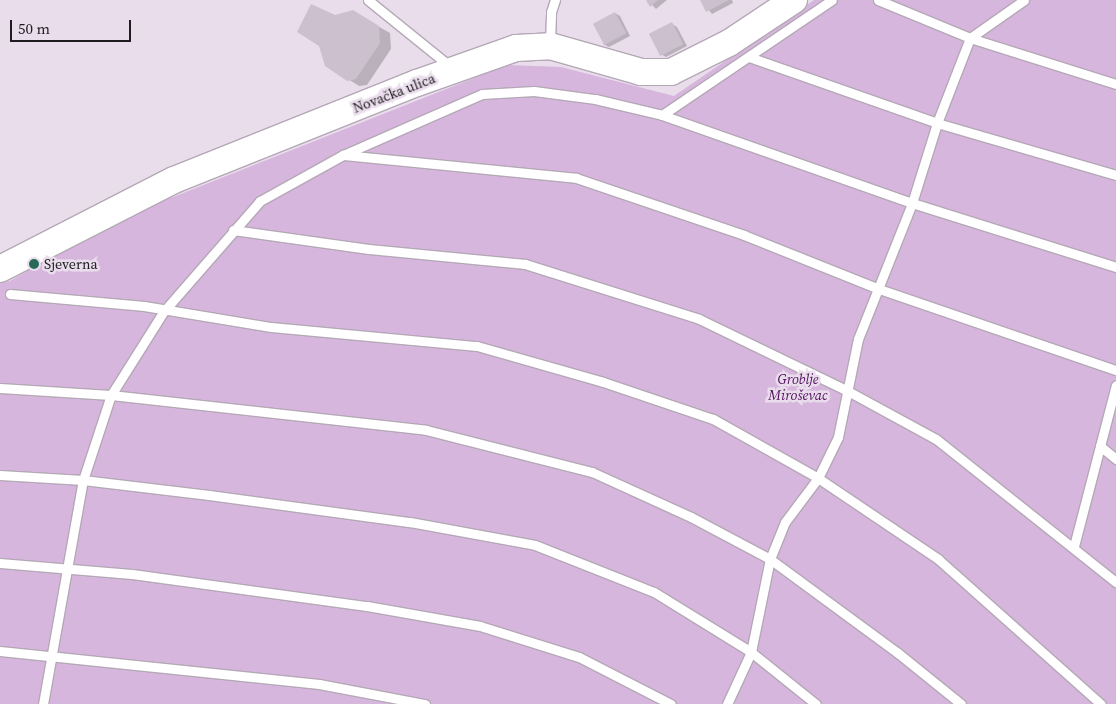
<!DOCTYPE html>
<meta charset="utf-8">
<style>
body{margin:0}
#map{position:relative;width:1116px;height:704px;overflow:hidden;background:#e9ddec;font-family:"Source Serif 4",serif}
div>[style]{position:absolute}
.green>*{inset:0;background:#d7b6dd}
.shadow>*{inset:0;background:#0003}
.building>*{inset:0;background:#ccc0ce;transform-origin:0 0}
.roads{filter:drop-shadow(1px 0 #b4a8b6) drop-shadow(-1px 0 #b4a8b6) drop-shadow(0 1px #b4a8b6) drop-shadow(0 -1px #b4a8b6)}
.lane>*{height:9px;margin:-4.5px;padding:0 4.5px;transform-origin:4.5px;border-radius:4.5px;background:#fff}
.secondary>*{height:26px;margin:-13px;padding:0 13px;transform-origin:13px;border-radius:13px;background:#fff}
.dots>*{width:14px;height:14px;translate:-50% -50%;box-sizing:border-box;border:2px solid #e9ddec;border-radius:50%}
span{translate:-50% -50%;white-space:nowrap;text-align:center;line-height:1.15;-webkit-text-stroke:5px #e9ddec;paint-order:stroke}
.street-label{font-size:14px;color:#1f1b20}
.poi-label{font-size:14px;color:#1f1b20}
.left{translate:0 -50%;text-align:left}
.park-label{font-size:14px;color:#53115e;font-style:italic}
.scale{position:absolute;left:10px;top:20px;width:121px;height:22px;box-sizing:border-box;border:2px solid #1f1b20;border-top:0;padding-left:6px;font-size:15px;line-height:18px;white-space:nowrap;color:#1f1b20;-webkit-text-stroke:4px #e9ddec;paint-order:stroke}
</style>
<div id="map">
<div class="green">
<i style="clip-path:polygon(814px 0,1116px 0,1116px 704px,0 704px,0 283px,10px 281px,115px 220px,507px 65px,561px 67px,674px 96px)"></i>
</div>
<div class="shadow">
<i style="clip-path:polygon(647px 0,667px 0,656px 9px)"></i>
<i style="clip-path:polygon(701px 0,732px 0,733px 3px,712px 14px)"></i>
<i style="clip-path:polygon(353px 12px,390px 33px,391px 49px,367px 85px,359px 86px,348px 79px)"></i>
<i style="clip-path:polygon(615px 13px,620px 16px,630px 36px,609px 47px,603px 44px)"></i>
<i style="clip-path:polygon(672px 24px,677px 27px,687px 46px,666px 57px,661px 54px)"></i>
</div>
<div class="building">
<i style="clip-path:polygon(646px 0,658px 0,650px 7px)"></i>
<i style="clip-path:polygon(700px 0,729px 0,706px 12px)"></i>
<i style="clip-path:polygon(311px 4px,335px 15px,353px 10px,379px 26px,380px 43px,356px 79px,347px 81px,325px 66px,319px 46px,297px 32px)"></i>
<i style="left:615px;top:12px;width:24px;height:25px;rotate:62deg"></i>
<i style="left:672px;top:22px;width:25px;height:26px;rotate:63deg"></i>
</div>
<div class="roads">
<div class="lane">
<i style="left:368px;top:0;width:107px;rotate:38.9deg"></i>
<i style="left:878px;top:0;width:100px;rotate:22.4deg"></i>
<i style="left:970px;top:38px;width:153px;rotate:17.5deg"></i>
<i style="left:550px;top:43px;width:31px;rotate:-88deg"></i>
<i style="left:551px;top:12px;width:13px;rotate:-72deg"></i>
<i style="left:749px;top:57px;width:199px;rotate:19.3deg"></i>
<i style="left:937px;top:123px;width:186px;rotate:16.2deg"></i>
<i style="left:662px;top:115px;width:265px;rotate:19.4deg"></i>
<i style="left:912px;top:203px;width:214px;rotate:17.4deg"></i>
<i style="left:343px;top:155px;width:234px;rotate:5.6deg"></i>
<i style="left:576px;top:178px;width:177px;rotate:18.7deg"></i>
<i style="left:744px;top:235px;width:145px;rotate:21.8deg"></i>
<i style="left:879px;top:289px;width:250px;rotate:18.9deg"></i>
<i style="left:233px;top:230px;width:137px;rotate:8deg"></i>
<i style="left:369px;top:249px;width:157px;rotate:5.5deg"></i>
<i style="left:525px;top:264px;width:182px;rotate:17.5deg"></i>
<i style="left:699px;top:319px;width:163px;rotate:25.8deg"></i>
<i style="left:846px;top:390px;width:102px;rotate:28.6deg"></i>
<i style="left:936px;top:439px;width:230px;rotate:38.5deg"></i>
<i style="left:10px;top:294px;width:135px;rotate:5.1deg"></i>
<i style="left:144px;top:306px;width:129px;rotate:9.4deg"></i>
<i style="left:271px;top:327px;width:207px;rotate:5.3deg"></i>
<i style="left:477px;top:346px;width:131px;rotate:15.9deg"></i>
<i style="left:603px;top:382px;width:116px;rotate:18.6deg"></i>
<i style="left:713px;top:419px;width:120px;rotate:29.3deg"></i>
<i style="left:818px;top:478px;width:145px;rotate:34deg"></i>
<i style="left:938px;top:559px;width:218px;rotate:41.7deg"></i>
<i style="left:0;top:388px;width:111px;rotate:3.6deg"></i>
<i style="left:111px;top:395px;width:317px;rotate:6.3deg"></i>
<i style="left:426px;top:430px;width:171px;rotate:14.2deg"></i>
<i style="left:592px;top:472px;width:109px;rotate:24.4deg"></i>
<i style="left:691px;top:517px;width:89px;rotate:28deg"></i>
<i style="left:770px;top:559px;width:159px;rotate:36.3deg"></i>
<i style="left:898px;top:653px;width:81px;rotate:39deg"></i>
<i style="left:1100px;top:446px;width:21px;rotate:39deg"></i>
<i style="left:0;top:475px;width:83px;rotate:3.4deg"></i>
<i style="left:83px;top:480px;width:127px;rotate:6.8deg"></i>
<i style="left:209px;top:495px;width:203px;rotate:7.7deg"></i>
<i style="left:410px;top:522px;width:127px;rotate:10.4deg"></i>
<i style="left:535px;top:545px;width:128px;rotate:21.6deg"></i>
<i style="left:654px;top:592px;width:114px;rotate:31.7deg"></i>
<i style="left:751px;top:652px;width:83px;rotate:38.7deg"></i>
<i style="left:1074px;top:546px;width:166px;rotate:-75.4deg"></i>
<i style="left:0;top:563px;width:132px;rotate:4.8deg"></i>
<i style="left:132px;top:574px;width:237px;rotate:7.8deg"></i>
<i style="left:367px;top:606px;width:115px;rotate:10deg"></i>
<i style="left:480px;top:626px;width:104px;rotate:17.4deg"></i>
<i style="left:579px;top:657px;width:103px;rotate:27.1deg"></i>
<i style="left:0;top:651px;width:321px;rotate:5.9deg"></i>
<i style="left:319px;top:684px;width:108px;rotate:10.7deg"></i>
<i style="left:43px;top:704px;width:228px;rotate:-79.9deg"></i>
<i style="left:83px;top:480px;width:89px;rotate:-71.8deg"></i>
<i style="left:111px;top:395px;width:99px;rotate:-57.8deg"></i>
<i style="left:164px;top:311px;width:146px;rotate:-48.9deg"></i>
<i style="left:260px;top:201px;width:95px;rotate:-29deg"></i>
<i style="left:343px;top:155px;width:152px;rotate:-23.7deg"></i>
<i style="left:482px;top:94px;width:52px;rotate:-3.3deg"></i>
<i style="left:534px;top:91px;width:62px;rotate:7.5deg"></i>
<i style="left:595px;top:99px;width:69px;rotate:13.4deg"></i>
<i style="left:662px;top:115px;width:205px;rotate:-34.1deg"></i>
<i style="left:727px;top:704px;width:57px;rotate:-65.2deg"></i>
<i style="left:751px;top:652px;width:95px;rotate:-78.5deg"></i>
<i style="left:770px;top:559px;width:40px;rotate:-68deg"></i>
<i style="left:785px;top:522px;width:55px;rotate:-53.1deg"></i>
<i style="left:818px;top:478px;width:46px;rotate:-64deg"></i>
<i style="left:838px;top:437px;width:100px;rotate:-78.5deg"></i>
<i style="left:858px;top:339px;width:146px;rotate:-68.3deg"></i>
<i style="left:912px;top:203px;width:84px;rotate:-72.6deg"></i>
<i style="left:937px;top:123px;width:91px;rotate:-68.8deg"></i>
<i style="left:970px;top:38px;width:66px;rotate:-35.1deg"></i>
</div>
<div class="secondary">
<i style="left:0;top:269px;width:195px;rotate:-27.1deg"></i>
<i style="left:174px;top:180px;width:262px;rotate:-21.8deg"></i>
<i style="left:417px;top:83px;width:105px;rotate:-19.5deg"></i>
<i style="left:516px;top:48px;width:34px;rotate:-3deg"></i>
<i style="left:550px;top:46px;width:95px;rotate:15.9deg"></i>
<i style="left:641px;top:72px;width:30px"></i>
<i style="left:671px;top:72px;width:65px;rotate:-26.6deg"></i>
<i style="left:729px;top:43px;width:78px;rotate:-33.5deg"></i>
</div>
</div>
<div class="dots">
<i style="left:34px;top:264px;background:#286958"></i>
</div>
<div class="street-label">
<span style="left:394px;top:93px;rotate:-21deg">Novačka ulica</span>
</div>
<div class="poi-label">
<span class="left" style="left:44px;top:264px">Sjeverna</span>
</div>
<div class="park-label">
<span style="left:798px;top:387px">Groblje<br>Miroševac</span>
</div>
<div class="scale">50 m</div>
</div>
